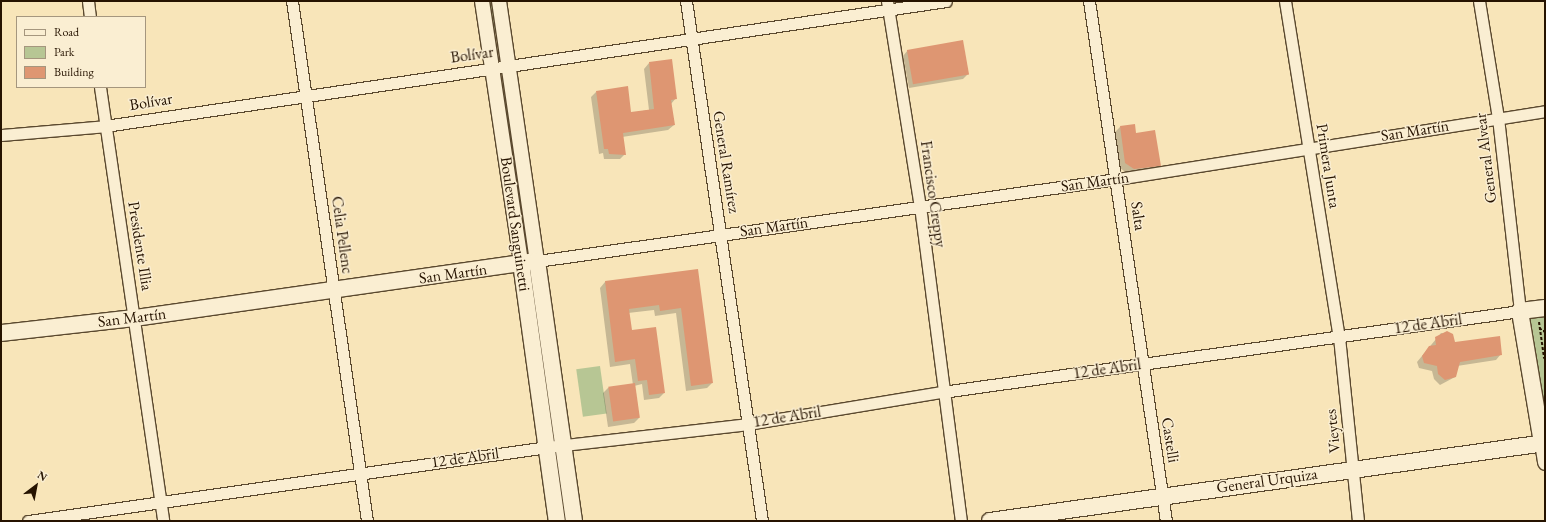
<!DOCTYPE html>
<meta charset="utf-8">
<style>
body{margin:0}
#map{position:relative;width:1546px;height:522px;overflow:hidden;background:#f8e5b9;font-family:"EB Garamond",serif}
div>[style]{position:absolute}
.green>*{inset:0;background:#b7c694;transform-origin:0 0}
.shadow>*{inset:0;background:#0003}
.building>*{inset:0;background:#de9672;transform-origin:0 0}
.path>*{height:2px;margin-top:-1px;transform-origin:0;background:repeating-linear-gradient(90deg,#261300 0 3px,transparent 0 5px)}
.roads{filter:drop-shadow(1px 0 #5a482e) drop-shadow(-1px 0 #5a482e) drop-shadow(0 1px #5a482e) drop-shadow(0 -1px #5a482e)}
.minor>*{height:11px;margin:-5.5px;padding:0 5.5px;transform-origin:5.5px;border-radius:5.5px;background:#faeed2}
.tertiary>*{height:14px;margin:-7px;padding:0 7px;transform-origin:7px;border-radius:7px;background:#faeed2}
.secondary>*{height:16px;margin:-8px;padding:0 8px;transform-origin:8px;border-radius:8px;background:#faeed2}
span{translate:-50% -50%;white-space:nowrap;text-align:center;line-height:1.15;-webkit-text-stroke:3px #faeed2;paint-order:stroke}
.street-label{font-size:16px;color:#261300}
.frame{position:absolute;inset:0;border:2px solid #261300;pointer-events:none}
.legend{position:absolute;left:16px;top:16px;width:130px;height:72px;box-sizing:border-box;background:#faeed2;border:1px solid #a5967e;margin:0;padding:5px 7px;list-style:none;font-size:12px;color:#261300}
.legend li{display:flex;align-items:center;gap:8px;height:20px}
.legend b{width:20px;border:1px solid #a5967e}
.north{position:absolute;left:16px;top:466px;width:40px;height:40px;-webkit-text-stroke:3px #faeed2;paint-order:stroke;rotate:32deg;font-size:11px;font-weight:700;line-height:16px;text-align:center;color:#261300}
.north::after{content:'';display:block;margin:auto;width:14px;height:18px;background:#261300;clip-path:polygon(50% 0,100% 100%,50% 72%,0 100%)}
</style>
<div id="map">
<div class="green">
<i style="left:488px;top:1px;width:7px;height:46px"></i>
<i style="left:507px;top:90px;width:159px;height:7px;rotate:82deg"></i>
<i style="clip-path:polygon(1545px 317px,1545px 427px,1529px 319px)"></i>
<i style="left:600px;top:366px;width:48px;height:24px;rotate:82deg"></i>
</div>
<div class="shadow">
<i style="clip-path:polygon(908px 50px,968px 74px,963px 79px,909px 88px,903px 56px)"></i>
<i style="clip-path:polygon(649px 63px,676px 98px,671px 104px,674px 125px,668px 130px,622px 137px,625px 154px,620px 159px,604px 159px,603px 153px,599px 154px,591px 97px,596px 92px,630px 113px,649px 110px,644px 69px)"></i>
<i style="clip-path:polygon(1134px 125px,1135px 134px,1160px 165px,1154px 170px,1128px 174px,1120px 168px,1115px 132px,1120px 127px)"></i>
<i style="clip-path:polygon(697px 270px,712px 383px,707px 388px,686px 391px,676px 313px,655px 316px,654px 310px,628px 313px,631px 331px,664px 393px,659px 398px,644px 400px,642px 384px,634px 386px,639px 418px,634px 423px,608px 427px,603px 393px,608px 388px,633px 385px,630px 364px,610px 367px,600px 288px,605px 282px)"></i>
<i style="clip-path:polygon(1441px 333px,1452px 335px,1454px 343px,1501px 354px,1496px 360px,1457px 366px,1455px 377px,1440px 385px,1434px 379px,1432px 371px,1419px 368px,1417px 362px)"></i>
</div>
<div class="building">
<i style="left:963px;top:40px;width:35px;height:57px;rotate:80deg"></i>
<i style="clip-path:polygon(672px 59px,677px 99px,671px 100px,675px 125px,623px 133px,626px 155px,609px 154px,608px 149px,604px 149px,596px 91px,628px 86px,631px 112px,654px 109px,649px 62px)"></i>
<i style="clip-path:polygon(1135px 124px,1136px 133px,1155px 130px,1161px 166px,1134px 169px,1125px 163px,1120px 126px)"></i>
<i style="clip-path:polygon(698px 269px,713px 383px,691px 386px,681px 308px,660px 311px,659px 305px,629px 309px,632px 330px,656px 327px,665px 393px,649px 395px,647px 380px,638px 381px,635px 359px,615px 362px,605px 281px)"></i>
<i style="clip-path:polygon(1447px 331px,1453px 334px,1455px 342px,1500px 336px,1502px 355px,1460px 362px,1456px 377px,1445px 380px,1438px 374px,1437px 366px,1424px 363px,1422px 356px,1429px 346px,1436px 345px,1435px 337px)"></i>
<i style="left:635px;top:383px;width:35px;height:27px;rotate:82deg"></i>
</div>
<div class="path">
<i style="left:1539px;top:322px;width:37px;rotate:82deg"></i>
<i style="left:1539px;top:328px;width:7px;rotate:34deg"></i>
</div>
<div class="roads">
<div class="minor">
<i style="left:88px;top:1px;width:16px;rotate:83deg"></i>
<i style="left:292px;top:1px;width:525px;rotate:81.79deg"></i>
<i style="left:686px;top:1px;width:526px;rotate:81.68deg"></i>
<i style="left:887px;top:1px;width:208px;rotate:80.9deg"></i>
<i style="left:920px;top:206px;width:318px;rotate:82.6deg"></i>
<i style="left:1089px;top:1px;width:526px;rotate:81.58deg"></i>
<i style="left:1285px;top:1px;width:340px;rotate:80.9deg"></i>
<i style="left:1339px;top:337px;width:185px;rotate:84.1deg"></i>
<i style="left:100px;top:87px;width:439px;rotate:81.7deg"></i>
<i style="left:1px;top:135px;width:104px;rotate:-4.9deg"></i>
<i style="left:105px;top:126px;width:850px;rotate:-8.45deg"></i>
<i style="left:537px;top:261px;width:586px;rotate:-8.05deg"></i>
<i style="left:1117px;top:179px;width:433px;rotate:-9deg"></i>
<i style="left:28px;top:521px;width:524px;rotate:-8.11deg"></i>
<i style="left:547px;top:447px;width:202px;rotate:-6.5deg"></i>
<i style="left:748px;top:424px;width:197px;rotate:-9.4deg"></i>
<i style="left:942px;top:392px;width:584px;rotate:-7.98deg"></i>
<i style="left:1520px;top:311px;width:194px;rotate:-96.5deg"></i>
<i style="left:1498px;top:118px;width:119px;rotate:-99.2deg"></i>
</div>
<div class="tertiary">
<i style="left:482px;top:1px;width:265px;rotate:81.5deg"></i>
<i style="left:499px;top:1px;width:263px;rotate:81.7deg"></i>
<i style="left:1542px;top:443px;width:20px;rotate:81deg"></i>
</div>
<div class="secondary">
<i style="left:521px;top:263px;width:260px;rotate:82.1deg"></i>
<i style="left:1px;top:333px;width:135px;rotate:-6.4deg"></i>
<i style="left:135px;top:318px;width:406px;rotate:-8.1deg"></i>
<i style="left:537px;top:261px;width:263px;rotate:81.9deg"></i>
<i style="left:1542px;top:443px;width:134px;rotate:-99.5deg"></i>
<i style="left:1520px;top:311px;width:25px;rotate:-7deg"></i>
<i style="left:990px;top:521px;width:560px;rotate:-8deg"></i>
</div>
</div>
<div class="street-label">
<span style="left:472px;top:55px;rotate:-8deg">Bolívar</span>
<span style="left:151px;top:102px;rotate:-9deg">Bolívar</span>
<span style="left:1415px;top:131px;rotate:-9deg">San Martín</span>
<span style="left:1486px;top:158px;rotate:-97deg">General Alvear</span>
<span style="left:726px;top:162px;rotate:81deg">General Ramírez</span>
<span style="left:1328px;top:166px;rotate:81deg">Primera Junta</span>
<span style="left:1095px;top:182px;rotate:-8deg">San Martín</span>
<span style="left:933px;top:194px;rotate:82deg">Francisco Creppy</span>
<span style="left:1138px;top:216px;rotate:82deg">Salta</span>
<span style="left:515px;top:224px;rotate:82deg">Boulevard Sanguinetti</span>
<span style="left:774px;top:227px;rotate:-8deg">San Martín</span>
<span style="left:342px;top:235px;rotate:82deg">Celia Pellenc</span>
<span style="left:140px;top:246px;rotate:81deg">Presidente Illia</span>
<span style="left:453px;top:274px;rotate:-8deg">San Martín</span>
<span style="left:132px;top:318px;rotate:-7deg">San Martín</span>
<span style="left:1428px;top:324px;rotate:-8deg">12 de Abril</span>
<span style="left:1107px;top:369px;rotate:-8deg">12 de Abril</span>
<span style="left:787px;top:417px;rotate:-9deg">12 de Abril</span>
<span style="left:1333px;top:431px;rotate:-96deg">Vieytes</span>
<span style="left:1170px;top:440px;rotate:81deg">Castelli</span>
<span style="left:465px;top:458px;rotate:-8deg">12 de Abril</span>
<span style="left:1267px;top:481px;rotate:-8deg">General Urquiza</span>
</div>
<div class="frame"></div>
<ul class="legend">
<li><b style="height:5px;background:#faeed2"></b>Road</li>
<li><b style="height:11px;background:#b7c694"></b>Park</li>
<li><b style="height:11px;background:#de9672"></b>Building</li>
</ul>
<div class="north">N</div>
</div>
